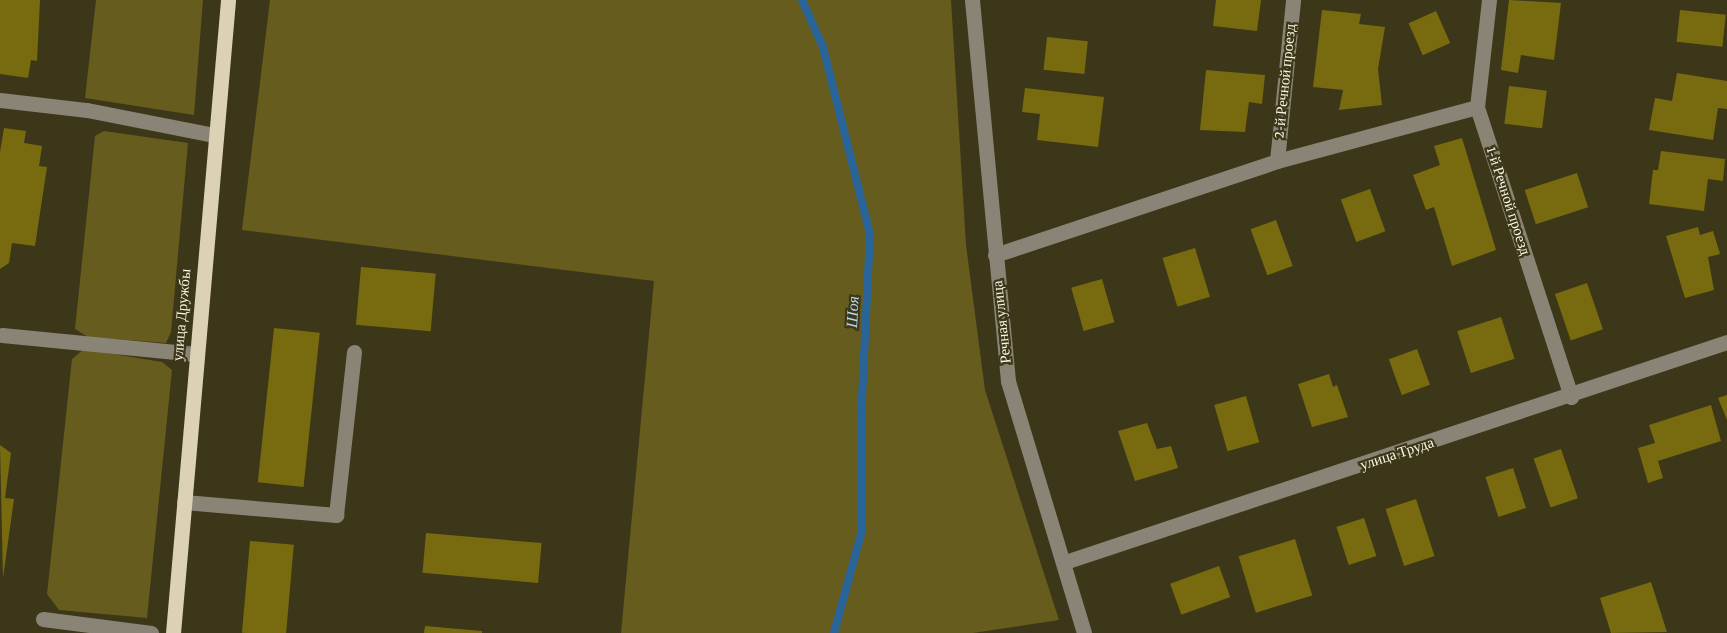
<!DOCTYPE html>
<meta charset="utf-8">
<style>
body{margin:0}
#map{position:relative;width:1727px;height:633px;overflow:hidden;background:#3c3718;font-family:"Crimson Pro",serif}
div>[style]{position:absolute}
.green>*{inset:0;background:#665c1d}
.stream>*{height:8px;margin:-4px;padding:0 4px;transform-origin:4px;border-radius:4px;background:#296599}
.building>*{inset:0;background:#786b0f;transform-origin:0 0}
.minor>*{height:15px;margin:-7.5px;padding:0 7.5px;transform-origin:7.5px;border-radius:7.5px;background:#898476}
.major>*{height:15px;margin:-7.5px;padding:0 7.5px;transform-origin:7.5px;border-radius:7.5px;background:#dcd1b4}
span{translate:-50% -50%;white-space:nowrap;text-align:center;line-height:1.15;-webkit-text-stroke:4.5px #3c3718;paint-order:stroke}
.street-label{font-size:15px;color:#f8f6e4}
.water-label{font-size:16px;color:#b9d8f6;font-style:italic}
</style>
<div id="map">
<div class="green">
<i style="clip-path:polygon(96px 0,203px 0,194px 115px,85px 98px)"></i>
<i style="clip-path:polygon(270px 0,951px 0,966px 245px,985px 390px,1059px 620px,973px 633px,621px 633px,654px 281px,242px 230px)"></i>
<i style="clip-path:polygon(104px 131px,188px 143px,171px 332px,166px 343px,88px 337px,75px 329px,95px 136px)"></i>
<i style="clip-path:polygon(84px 349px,162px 362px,172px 370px,147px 618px,59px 610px,47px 594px,72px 359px)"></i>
</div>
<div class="stream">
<i style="left:802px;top:0;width:51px;rotate:65.9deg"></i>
<i style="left:823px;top:47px;width:193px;rotate:75.9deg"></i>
<i style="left:870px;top:234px;width:184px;rotate:92.8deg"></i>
<i style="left:861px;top:418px;width:116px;rotate:90deg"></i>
<i style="left:861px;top:534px;width:103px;rotate:105.3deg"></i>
</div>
<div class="building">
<i style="clip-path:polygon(0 0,40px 0,37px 61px,31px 60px,28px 78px,0 74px)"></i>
<i style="clip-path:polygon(1216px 0,1261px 0,1257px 31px,1213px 26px)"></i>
<i style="clip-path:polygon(1509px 0,1561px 3px,1554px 60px,1521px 55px,1518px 73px,1501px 70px)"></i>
<i style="clip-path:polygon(1322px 10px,1361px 14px,1359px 24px,1385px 27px,1378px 69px,1382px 105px,1339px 110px,1343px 90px,1313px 87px)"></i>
<i style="left:1680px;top:10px;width:46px;height:32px;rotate:6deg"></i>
<i style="left:1436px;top:11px;width:35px;height:30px;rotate:66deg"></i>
<i style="left:1047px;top:37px;width:41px;height:33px;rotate:6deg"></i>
<i style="clip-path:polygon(1206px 70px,1265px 75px,1262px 104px,1249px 102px,1245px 132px,1200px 130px)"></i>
<i style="clip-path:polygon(1677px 73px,1727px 81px,1727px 109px,1718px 108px,1713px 140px,1649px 130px,1655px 98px,1672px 101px)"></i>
<i style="left:1509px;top:86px;width:38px;height:38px;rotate:7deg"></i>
<i style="clip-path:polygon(1025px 88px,1104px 97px,1098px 147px,1037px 140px,1040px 114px,1022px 112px)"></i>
<i style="clip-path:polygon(4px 128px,26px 131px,24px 143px,42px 146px,39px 166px,47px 167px,35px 246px,12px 243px,9px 263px,0 269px,0 152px)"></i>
<i style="clip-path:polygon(1462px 138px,1496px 250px,1452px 266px,1434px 207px,1426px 210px,1413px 175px,1440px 165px,1434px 146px)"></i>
<i style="clip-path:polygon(1661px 151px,1725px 159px,1723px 181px,1708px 179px,1704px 211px,1649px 204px,1653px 170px,1658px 170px)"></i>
<i style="left:1577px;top:173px;width:36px;height:55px;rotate:72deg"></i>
<i style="left:1370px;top:189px;width:45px;height:31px;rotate:70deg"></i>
<i style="left:1276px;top:220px;width:49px;height:27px;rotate:70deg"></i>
<i style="clip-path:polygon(1698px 227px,1700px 235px,1713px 231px,1720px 254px,1708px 257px,1714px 290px,1685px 298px,1666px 236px)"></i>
<i style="left:1195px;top:248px;width:51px;height:34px;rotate:73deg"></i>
<i style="left:361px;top:267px;width:75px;height:58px;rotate:5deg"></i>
<i style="left:1102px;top:279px;width:45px;height:32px;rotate:74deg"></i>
<i style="left:1587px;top:283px;width:49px;height:34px;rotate:71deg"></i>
<i style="left:1501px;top:317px;width:44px;height:46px;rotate:72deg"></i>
<i style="left:274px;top:328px;width:46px;height:155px;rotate:6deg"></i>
<i style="left:1417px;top:349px;width:38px;height:30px;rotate:70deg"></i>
<i style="clip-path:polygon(1329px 374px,1333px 387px,1337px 385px,1348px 417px,1312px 427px,1298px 384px)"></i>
<i style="clip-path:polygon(1727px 395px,1727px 420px,1718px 398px)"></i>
<i style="left:1246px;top:396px;width:48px;height:33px;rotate:74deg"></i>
<i style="clip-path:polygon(1711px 405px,1721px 441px,1658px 461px,1663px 478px,1648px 483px,1638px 448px,1655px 443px,1649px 425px)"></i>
<i style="clip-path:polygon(1147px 423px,1157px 449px,1171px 446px,1178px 468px,1135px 481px,1118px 431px)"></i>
<i style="clip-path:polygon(0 445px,11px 453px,5px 498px,14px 499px,3px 578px)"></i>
<i style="left:1561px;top:449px;width:52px;height:29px;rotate:71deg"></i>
<i style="left:1513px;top:468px;width:42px;height:29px;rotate:72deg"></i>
<i style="left:1416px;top:499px;width:60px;height:32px;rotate:72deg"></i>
<i style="left:1364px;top:518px;width:40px;height:29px;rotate:72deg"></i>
<i style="left:426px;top:533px;width:116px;height:40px;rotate:5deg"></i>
<i style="left:1295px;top:539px;width:59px;height:59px;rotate:73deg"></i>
<i style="left:250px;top:541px;width:44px;height:92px;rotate:5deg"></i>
<i style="left:1219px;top:566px;width:33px;height:52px;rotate:70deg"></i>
<i style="clip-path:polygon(1651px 582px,1667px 632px,1611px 633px,1600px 598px)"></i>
<i style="clip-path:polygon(425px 626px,482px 631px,482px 633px,424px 633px)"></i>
</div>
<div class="minor">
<i style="left:972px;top:0;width:383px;rotate:84.6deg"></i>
<i style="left:1008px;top:381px;width:263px;rotate:73.2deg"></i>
<i style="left:1489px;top:0;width:108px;rotate:96.4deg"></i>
<i style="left:1477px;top:107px;width:305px;rotate:72deg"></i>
<i style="left:0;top:100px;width:88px;rotate:6.6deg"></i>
<i style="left:87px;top:110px;width:130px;rotate:11.1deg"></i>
<i style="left:1277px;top:161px;width:162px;rotate:-84.3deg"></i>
<i style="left:995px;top:255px;width:297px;rotate:-18.4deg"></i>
<i style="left:1277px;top:161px;width:207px;rotate:-15.1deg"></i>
<i style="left:2px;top:335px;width:195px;rotate:5.6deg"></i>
<i style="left:184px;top:502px;width:153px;rotate:4.9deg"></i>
<i style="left:336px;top:515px;width:164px;rotate:-83.7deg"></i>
<i style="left:1065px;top:562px;width:698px;rotate:-18.38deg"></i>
<i style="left:43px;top:619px;width:109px;rotate:7.4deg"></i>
</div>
<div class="major">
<i style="left:173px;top:633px;width:635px;rotate:-85.03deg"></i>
</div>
<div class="street-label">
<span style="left:1285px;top:81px;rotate:-84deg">2-й Речной проезд</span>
<span style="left:1508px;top:201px;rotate:72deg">1-й Речной проезд</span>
<span style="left:182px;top:315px;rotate:-85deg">улица Дружбы</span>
<span style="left:1002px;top:322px;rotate:-96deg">Речная улица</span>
<span style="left:1397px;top:454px;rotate:-18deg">улица Труда</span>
</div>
<div class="water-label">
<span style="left:853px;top:312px;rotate:-87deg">Шоя</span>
</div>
</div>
